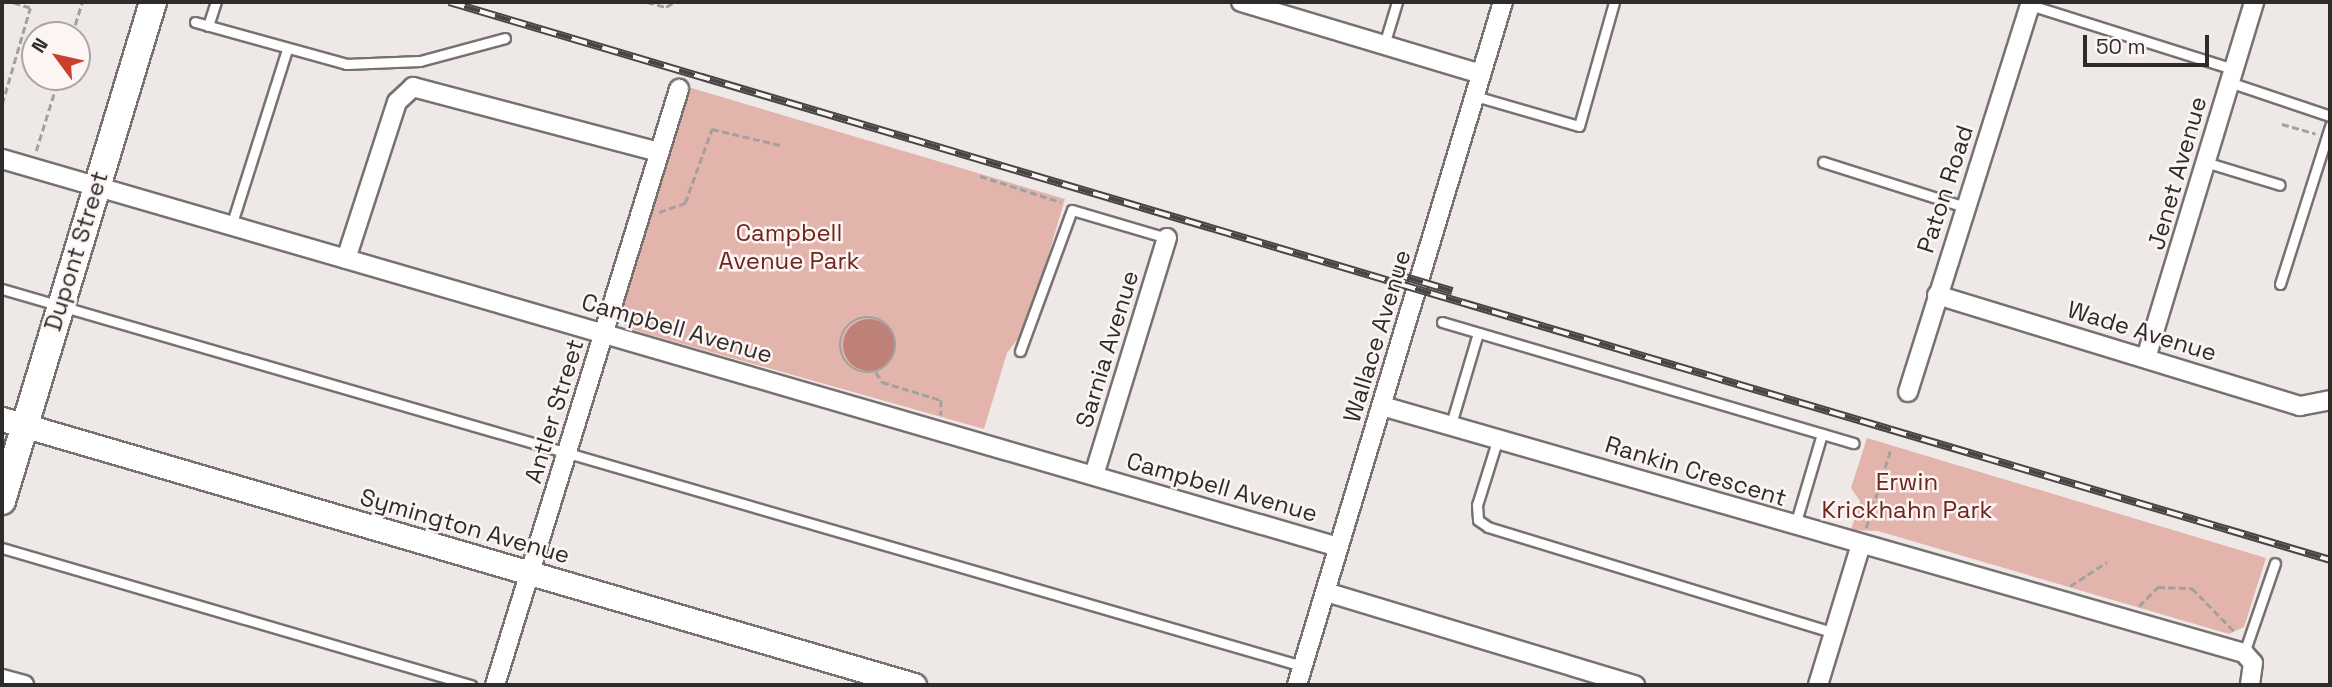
<!DOCTYPE html>
<style>
body{margin:0}
#map{position:relative;width:2332px;height:687px;overflow:hidden;background:#eee8e7;font-family:"Space Grotesk",sans-serif}
div>[style]{position:absolute}
.green>*{inset:0;background:#e3b4ac}
.water>*{inset:0;background:#bd8177}
.round{border-radius:50%}
.path>*{height:2.5px;margin-top:-1.25px;transform-origin:0;background:repeating-linear-gradient(90deg,#a4a09f 0 7px,transparent 0 10.5px)}
.path>.ring{margin:-1.25px;padding:0;box-sizing:content-box;background:none;border:2.5px solid #a4a09f;border-radius:50%}
.roads{filter:drop-shadow(2px 0 #777271) drop-shadow(-2px 0 #777271) drop-shadow(0 2px #777271) drop-shadow(0 -2px #777271)}
.service>*{height:9px;margin:-4.5px;padding:0 4.5px;transform-origin:4.5px;border-radius:4.5px;background:#fff}
.minor>*{height:18px;margin:-9px;padding:0 9px;transform-origin:9px;border-radius:9px;background:#fff}
.tertiary>*{height:23px;margin:-11.5px;padding:0 11.5px;transform-origin:11.5px;border-radius:11.5px;background:#fff}
.secondary>*{height:26px;margin:-13px;padding:0 13px;transform-origin:13px;border-radius:13px;background:#fff}
.rail>*{height:8px;margin-top:-4px;transform-origin:0;background:repeating-linear-gradient(90deg,#fcf5f4 0 16px,#484544 0 32px);box-sizing:border-box;border-block:2px solid #484544}
span{translate:-50% -50%;white-space:nowrap;text-align:center;line-height:1.15;-webkit-text-stroke:5px #fcf5f4;paint-order:stroke}
.street-label{font-size:24px;color:#2e2c2b}
.park-label{font-size:24px;color:#6d241a}
.frame{position:absolute;inset:0;border:4px solid #2e2c2b;pointer-events:none}
.north{position:absolute;left:21px;top:21px;width:70px;height:70px;box-sizing:border-box;background:#fcf5f4;border:2px solid #aaa5a4;border-radius:50%;rotate:303deg;font-size:19px;font-weight:700;line-height:28px;text-align:center;color:#2e2c2b}
.north::after{content:'';display:block;margin:auto;width:24px;height:32px;background:#ca3e2d;clip-path:polygon(50% 0,100% 100%,50% 72%,0 100%)}
.scale{position:absolute;left:2083px;top:35px;width:126px;height:32px;box-sizing:border-box;border:4px solid #2e2c2b;border-top:0;padding-left:9px;font-size:21px;line-height:24px;white-space:nowrap;color:#2e2c2b;-webkit-text-stroke:5px #fcf5f4;paint-order:stroke}
</style>
<div id="map">
<div class="green">
<i style="clip-path:polygon(688px 87px,1065px 199px,1027px 327px,1007px 353px,984px 429px,626px 328px,620px 311px)"></i>
<i style="clip-path:polygon(1867px 438px,2266px 558px,2244px 627px,2229px 634px,1878px 531px,1851px 530px,1860px 501px,1851px 488px)"></i>
</div>
<div class="water">
<i class="round" style="left:843px;top:319px;width:52px;height:52px"></i>
</div>
<div class="path">
<i style="left:647px;top:2px;width:20px;rotate:15deg"></i>
<i style="left:666px;top:7px;width:9px;rotate:-32deg"></i>
<i style="left:72px;top:35px;width:34px;rotate:-73deg"></i>
<i style="left:2px;top:104px;width:100px;rotate:-73.7deg"></i>
<i style="left:30px;top:8px;width:21px;rotate:-163deg"></i>
<i style="left:2282px;top:124px;width:35px;rotate:16deg"></i>
<i style="left:36px;top:151px;width:77px;rotate:-72.7deg"></i>
<i style="left:980px;top:176px;width:85px;rotate:17.8deg"></i>
<i style="left:659px;top:212px;width:28px;rotate:-19deg"></i>
<i style="left:685px;top:203px;width:79px;rotate:-70deg"></i>
<i style="left:712px;top:129px;width:70px;rotate:13.2deg"></i>
<i class="ring" style="left:840px;top:317px;width:53.5px;height:53.5px"></i>
<i style="left:1371px;top:351px;width:10px;rotate:17deg"></i>
<i style="left:876px;top:372px;width:12px;rotate:59deg"></i>
<i style="left:882px;top:382px;width:62px;rotate:17deg"></i>
<i style="left:941px;top:400px;width:15px;rotate:90deg"></i>
<i style="left:1866px;top:528px;width:84px;rotate:-72.6deg"></i>
<i style="left:2070px;top:586px;width:44px;rotate:-33deg"></i>
<i style="left:2139px;top:606px;width:27px;rotate:-45deg"></i>
<i style="left:2158px;top:587px;width:34px;rotate:2deg"></i>
<i style="left:2192px;top:588px;width:63px;rotate:45.6deg"></i>
</div>
<div class="roads">
<div class="service">
<i style="left:2030px;top:5px;width:213px;rotate:17.5deg"></i>
<i style="left:195px;top:22px;width:157px;rotate:15.5deg"></i>
<i style="left:346px;top:64px;width:74px;rotate:-2.3deg"></i>
<i style="left:420px;top:61px;width:88px;rotate:-15.1deg"></i>
<i style="left:208px;top:26px;width:25px;rotate:-72deg"></i>
<i style="left:1384px;top:45px;width:45px;rotate:-73.2deg"></i>
<i style="left:2229px;top:82px;width:107px;rotate:18.6deg"></i>
<i style="left:1475px;top:96px;width:108px;rotate:16.1deg"></i>
<i style="left:1579px;top:126px;width:129px;rotate:-74.2deg"></i>
<i style="left:1823px;top:162px;width:149px;rotate:17.6deg"></i>
<i style="left:2205px;top:162px;width:78px;rotate:17deg"></i>
<i style="left:231px;top:226px;width:186px;rotate:-72.4deg"></i>
<i style="left:2280px;top:284px;width:166px;rotate:-72.4deg"></i>
<i style="left:2px;top:289px;width:1354px;rotate:16.17deg"></i>
<i style="left:1442px;top:322px;width:429px;rotate:16.4deg"></i>
<i style="left:1020px;top:351px;width:150px;rotate:-69.8deg"></i>
<i style="left:1072px;top:210px;width:99px;rotate:16.4deg"></i>
<i style="left:1451px;top:424px;width:95px;rotate:-73.5deg"></i>
<i style="left:1498px;top:438px;width:70px;rotate:107.4deg"></i>
<i style="left:1477px;top:505px;width:15px;rotate:86deg"></i>
<i style="left:1478px;top:520px;width:12px;rotate:35deg"></i>
<i style="left:1488px;top:527px;width:362px;rotate:17deg"></i>
<i style="left:1795px;top:525px;width:95px;rotate:-73.5deg"></i>
<i style="left:2px;top:548px;width:489px;rotate:16.3deg"></i>
<i style="left:2244px;top:653px;width:95px;rotate:-71deg"></i>
</div>
<div class="minor">
<i style="left:1241px;top:2px;width:251px;rotate:16.7deg"></i>
<i style="left:2px;top:159px;width:1391px;rotate:16.19deg"></i>
<i style="left:346px;top:259px;width:165px;rotate:-72deg"></i>
<i style="left:397px;top:102px;width:22px;rotate:-43deg"></i>
<i style="left:413px;top:87px;width:254px;rotate:14.8deg"></i>
<i style="left:1937px;top:295px;width:380px;rotate:17deg"></i>
<i style="left:2300px;top:406px;width:31px;rotate:-11deg"></i>
<i style="left:2146px;top:358px;width:372px;rotate:-73.1deg"></i>
<i style="left:1908px;top:392px;width:409px;rotate:-72.5deg"></i>
<i style="left:1382px;top:406px;width:897px;rotate:15.99deg"></i>
<i style="left:2244px;top:653px;width:13px;rotate:48deg"></i>
<i style="left:2253px;top:663px;width:22px;rotate:98deg"></i>
<i style="left:1094px;top:475px;width:248px;rotate:-72.9deg"></i>
<i style="left:1326px;top:592px;width:323px;rotate:16.8deg"></i>
<i style="left:2px;top:679px;width:23px;rotate:15deg"></i>
<i style="left:495px;top:685px;width:624px;rotate:-72.84deg"></i>
<i style="left:1297px;top:685px;width:713px;rotate:-73.22deg"></i>
<i style="left:1818px;top:685px;width:143px;rotate:-73deg"></i>
</div>
<div class="tertiary">
<i style="left:2px;top:419px;width:950px;rotate:16.26deg"></i>
</div>
<div class="secondary">
<i style="left:2px;top:501px;width:521px;rotate:-73.16deg"></i>
</div>
</div>
<div class="rail">
<i style="left:449px;top:2px;width:1962px;rotate:16.52deg"></i>
<i style="left:1392px;top:273px;width:63px;rotate:16.7deg"></i>
</div>
<div class="street-label">
<span style="left:2177px;top:173px;rotate:-74deg">Jenet Avenue</span>
<span style="left:1945px;top:189px;rotate:-72deg">Paton Road</span>
<span style="left:76px;top:251px;rotate:-73deg">Dupont Street</span>
<span style="left:677px;top:328px;rotate:16deg">Campbell Avenue</span>
<span style="left:2142px;top:331px;rotate:17deg">Wade Avenue</span>
<span style="left:1377px;top:336px;rotate:-73deg">Wallace Avenue</span>
<span style="left:1107px;top:349px;rotate:-73deg">Sarnia Avenue</span>
<span style="left:554px;top:411px;rotate:-73deg">Antler Street</span>
<span style="left:1696px;top:471px;rotate:17deg">Rankin Crescent</span>
<span style="left:1222px;top:487px;rotate:16deg">Campbell Avenue</span>
<span style="left:465px;top:526px;rotate:16deg">Symington Avenue</span>
</div>
<div class="park-label">
<span style="left:789px;top:247px">Campbell<br>Avenue Park</span>
<span style="left:1907px;top:496px">Erwin<br>Krickhahn Park</span>
</div>
<div class="frame"></div>
<div class="north">N</div>
<div class="scale">50 m</div>
</div>
